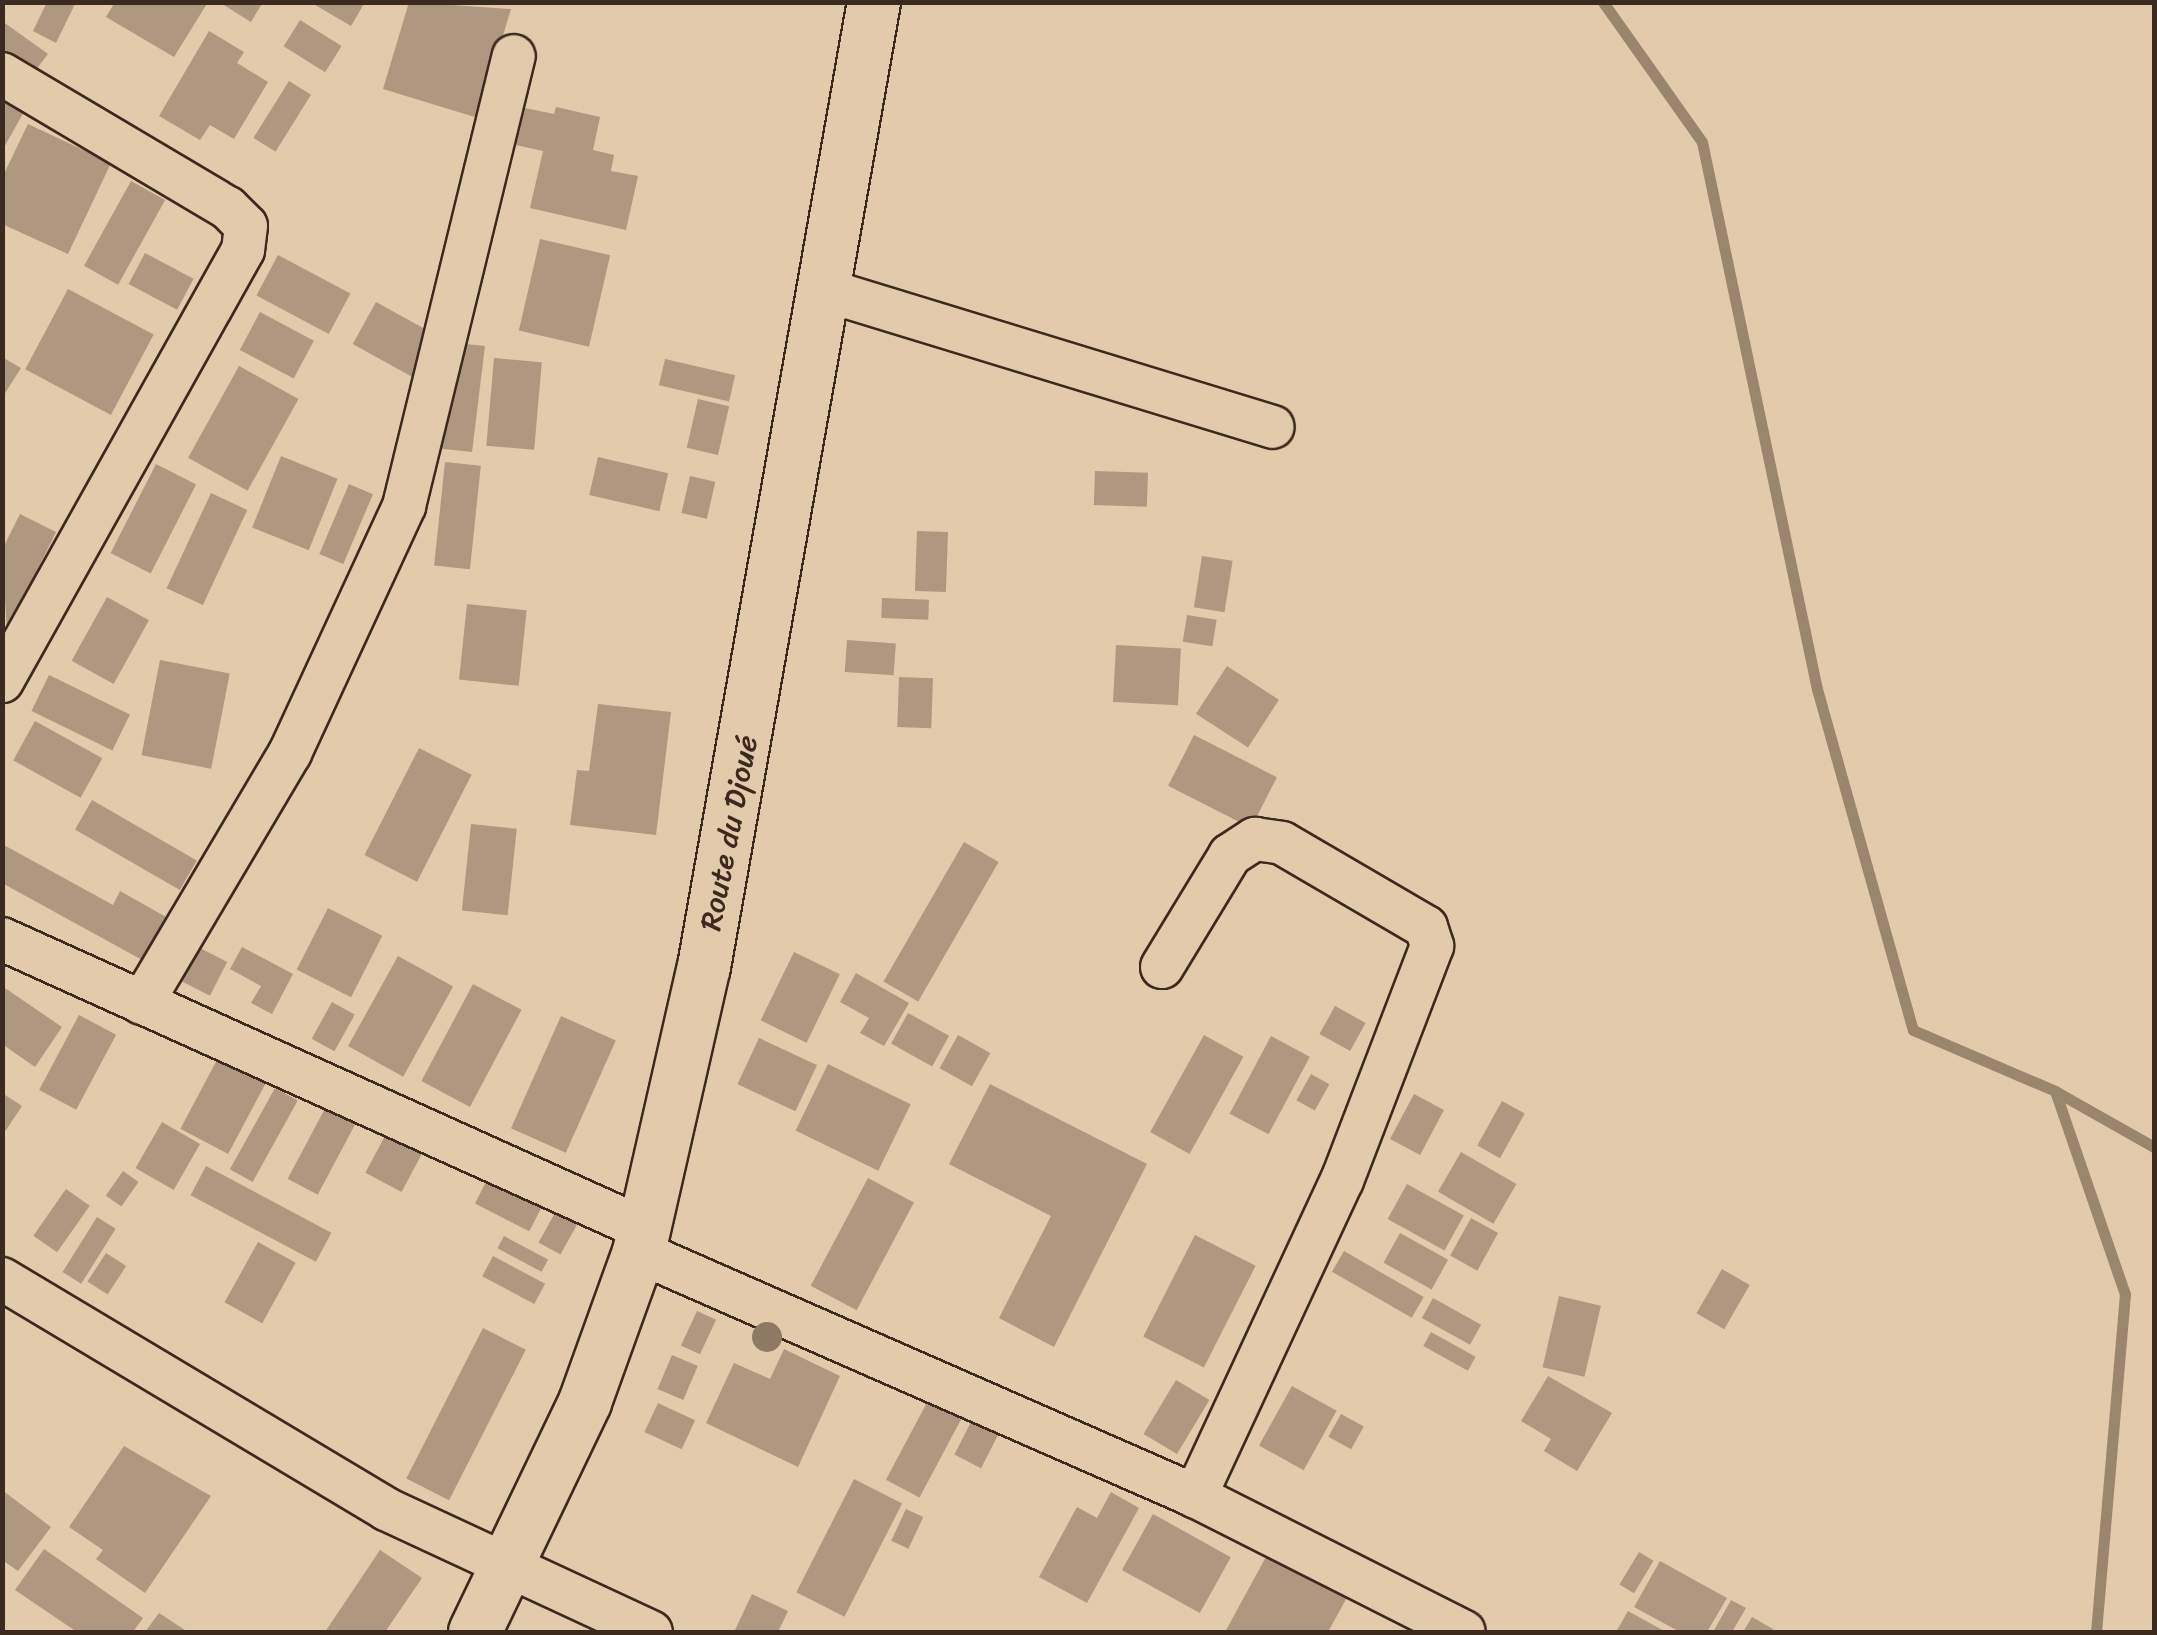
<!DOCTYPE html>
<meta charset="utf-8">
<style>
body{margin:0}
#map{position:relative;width:2157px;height:1635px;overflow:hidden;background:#e2caaa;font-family:Sriracha,sans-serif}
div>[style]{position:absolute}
.stream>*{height:11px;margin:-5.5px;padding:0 5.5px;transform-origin:5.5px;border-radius:5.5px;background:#9a856d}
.building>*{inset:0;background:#af987f;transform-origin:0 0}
.roads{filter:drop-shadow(2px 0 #3b2a1e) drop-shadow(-2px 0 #3b2a1e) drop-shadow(0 2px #3b2a1e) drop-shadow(0 -2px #3b2a1e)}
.minor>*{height:42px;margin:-21px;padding:0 21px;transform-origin:21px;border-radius:21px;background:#e2caaa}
.major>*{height:52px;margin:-26px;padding:0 26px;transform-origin:26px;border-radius:26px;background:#e2caaa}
.trees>*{width:30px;height:30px;margin:-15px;border-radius:50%;background:#8e7964}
span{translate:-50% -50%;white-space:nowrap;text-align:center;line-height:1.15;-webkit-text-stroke:9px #e2caaa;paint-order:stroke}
.street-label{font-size:30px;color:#3b2a1e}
.frame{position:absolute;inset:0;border:5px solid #3b2a1e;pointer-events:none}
</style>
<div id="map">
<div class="stream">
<i style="left:1603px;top:2px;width:171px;rotate:54.7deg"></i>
<i style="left:1702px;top:142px;width:559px;rotate:78.13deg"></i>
<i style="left:1817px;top:689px;width:354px;rotate:74.3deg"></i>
<i style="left:1913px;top:1030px;width:155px;rotate:23.2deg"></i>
<i style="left:2055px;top:1091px;width:114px;rotate:29.5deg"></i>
<i style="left:2055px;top:1091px;width:215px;rotate:71deg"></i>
<i style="left:2125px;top:1294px;width:339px;rotate:94.9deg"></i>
</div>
<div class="building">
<i style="clip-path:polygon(47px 2px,76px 2px,56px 43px,33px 31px)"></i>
<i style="clip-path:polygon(115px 2px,208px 2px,174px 57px,106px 17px)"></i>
<i style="clip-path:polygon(219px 2px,263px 2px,251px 22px)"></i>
<i style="clip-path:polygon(310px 2px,365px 2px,351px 26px)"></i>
<i style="clip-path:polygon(409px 2px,511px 9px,478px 118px,383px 89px)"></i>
<i style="left:300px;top:20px;width:49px;height:31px;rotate:32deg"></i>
<i style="clip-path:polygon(2px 21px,48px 54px,32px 75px,2px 53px)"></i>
<i style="clip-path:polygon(209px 31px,244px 52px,237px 63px,268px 82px,234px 139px,210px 125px,200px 140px,159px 116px)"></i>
<i style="left:289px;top:81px;width:26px;height:67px;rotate:32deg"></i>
<i style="clip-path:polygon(2px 98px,25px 110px,2px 151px)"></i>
<i style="clip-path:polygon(556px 107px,600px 117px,593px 150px,614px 155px,611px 171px,638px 176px,626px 230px,530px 208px,543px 151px,516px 145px,525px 108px,554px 114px)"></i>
<i style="clip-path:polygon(28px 124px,111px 163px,68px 254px,2px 224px,2px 178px)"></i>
<i style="left:131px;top:181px;width:39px;height:97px;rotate:29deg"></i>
<i style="left:540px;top:239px;width:72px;height:94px;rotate:13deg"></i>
<i style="left:145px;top:253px;width:55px;height:35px;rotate:28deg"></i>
<i style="left:278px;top:255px;width:82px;height:46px;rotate:28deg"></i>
<i style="left:68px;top:289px;width:97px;height:91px;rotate:28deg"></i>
<i style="left:376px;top:302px;width:76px;height:48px;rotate:29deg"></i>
<i style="left:260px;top:312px;width:61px;height:43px;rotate:28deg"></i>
<i style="clip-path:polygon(456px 343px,485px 346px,472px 452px,435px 448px)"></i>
<i style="clip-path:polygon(2px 357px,21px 368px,2px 398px)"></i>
<i style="left:494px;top:358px;width:48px;height:88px;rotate:5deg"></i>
<i style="left:665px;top:359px;width:72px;height:27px;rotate:13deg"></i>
<i style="left:239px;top:366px;width:68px;height:105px;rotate:29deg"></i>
<i style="left:698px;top:399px;width:32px;height:50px;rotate:13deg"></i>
<i style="left:281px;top:456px;width:61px;height:77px;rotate:22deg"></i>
<i style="left:598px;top:457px;width:72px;height:39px;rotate:13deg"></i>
<i style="left:445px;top:462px;width:36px;height:104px;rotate:6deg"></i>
<i style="left:156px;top:464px;width:45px;height:100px;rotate:27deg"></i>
<i style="left:1095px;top:471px;width:53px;height:34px;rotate:2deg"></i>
<i style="left:690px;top:476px;width:26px;height:38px;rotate:13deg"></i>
<i style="left:349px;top:484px;width:26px;height:76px;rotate:23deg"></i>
<i style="left:211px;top:493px;width:40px;height:105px;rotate:25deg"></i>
<i style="clip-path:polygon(20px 514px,56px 532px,7px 631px,2px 550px)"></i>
<i style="left:917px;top:531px;width:31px;height:60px;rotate:2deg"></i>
<i style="left:1202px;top:556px;width:31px;height:52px;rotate:9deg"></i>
<i style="left:107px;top:597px;width:48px;height:73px;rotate:29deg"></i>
<i style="left:882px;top:598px;width:47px;height:20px;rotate:2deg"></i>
<i style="left:467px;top:604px;width:60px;height:76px;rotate:6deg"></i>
<i style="left:1187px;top:615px;width:30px;height:27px;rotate:9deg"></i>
<i style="left:847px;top:640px;width:49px;height:32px;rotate:4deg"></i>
<i style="left:1116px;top:645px;width:65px;height:57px;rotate:3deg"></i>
<i style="left:160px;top:660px;width:71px;height:97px;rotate:11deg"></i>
<i style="left:1227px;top:666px;width:62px;height:57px;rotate:33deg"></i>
<i style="left:49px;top:675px;width:90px;height:40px;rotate:26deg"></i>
<i style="left:899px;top:677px;width:34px;height:50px;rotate:2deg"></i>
<i style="clip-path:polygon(598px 704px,671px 712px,656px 835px,570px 825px,577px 770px,589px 771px)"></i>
<i style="left:35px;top:721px;width:77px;height:45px;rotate:29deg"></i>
<i style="left:1194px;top:735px;width:93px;height:57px;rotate:27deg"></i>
<i style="left:419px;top:748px;width:59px;height:120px;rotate:27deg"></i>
<i style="left:92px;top:800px;width:121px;height:34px;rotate:30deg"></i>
<i style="left:471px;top:824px;width:46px;height:87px;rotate:6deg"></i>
<i style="left:964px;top:842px;width:40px;height:161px;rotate:30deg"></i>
<i style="clip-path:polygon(2px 844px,113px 905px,120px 891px,168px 918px,144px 961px,2px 883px)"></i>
<i style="left:328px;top:908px;width:61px;height:69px;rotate:27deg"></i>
<i style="left:196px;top:946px;width:35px;height:38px;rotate:27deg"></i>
<i style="clip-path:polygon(242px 947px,293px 974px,272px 1014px,251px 1003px,261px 986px,230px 969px)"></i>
<i style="left:794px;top:952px;width:51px;height:76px;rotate:26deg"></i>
<i style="left:398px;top:956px;width:63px;height:103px;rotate:29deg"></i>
<i style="clip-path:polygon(856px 973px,909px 1003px,884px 1046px,860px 1033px,869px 1018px,840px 1002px)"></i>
<i style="left:473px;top:984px;width:55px;height:110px;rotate:28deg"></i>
<i style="clip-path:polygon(2px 986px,62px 1027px,35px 1067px,2px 1044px)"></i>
<i style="left:332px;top:1002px;width:26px;height:42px;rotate:29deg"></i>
<i style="left:1335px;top:1006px;width:35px;height:32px;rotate:29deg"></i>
<i style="left:908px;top:1013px;width:47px;height:35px;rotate:29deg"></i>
<i style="left:79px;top:1015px;width:42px;height:85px;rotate:28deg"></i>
<i style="left:561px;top:1016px;width:60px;height:123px;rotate:24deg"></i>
<i style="left:958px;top:1035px;width:37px;height:38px;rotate:29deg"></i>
<i style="left:1204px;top:1035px;width:45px;height:111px;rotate:29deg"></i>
<i style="left:1271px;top:1036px;width:44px;height:88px;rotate:28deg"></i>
<i style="left:759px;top:1038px;width:64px;height:51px;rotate:25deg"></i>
<i style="left:218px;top:1058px;width:54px;height:80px;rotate:28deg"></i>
<i style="left:828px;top:1064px;width:92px;height:74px;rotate:26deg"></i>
<i style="left:1311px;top:1074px;width:21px;height:30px;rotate:29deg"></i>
<i style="clip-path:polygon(990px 1084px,1147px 1164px,1054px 1347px,999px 1318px,1051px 1216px,949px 1164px)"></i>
<i style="left:275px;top:1088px;width:26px;height:93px;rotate:29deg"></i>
<i style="clip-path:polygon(2px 1093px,22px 1106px,2px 1136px)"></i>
<i style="left:1414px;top:1094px;width:34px;height:51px;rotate:28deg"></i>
<i style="left:329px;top:1101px;width:34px;height:88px;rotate:28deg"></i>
<i style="left:1502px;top:1101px;width:26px;height:51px;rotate:29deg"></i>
<i style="left:162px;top:1122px;width:44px;height:53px;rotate:30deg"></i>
<i style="left:386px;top:1134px;width:41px;height:44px;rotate:28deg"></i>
<i style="left:1461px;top:1152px;width:64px;height:46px;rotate:30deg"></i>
<i style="left:206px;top:1166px;width:142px;height:33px;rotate:28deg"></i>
<i style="left:123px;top:1171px;width:19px;height:30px;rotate:35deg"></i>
<i style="left:489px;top:1176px;width:61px;height:31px;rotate:27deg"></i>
<i style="left:868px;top:1178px;width:52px;height:122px;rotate:28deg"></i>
<i style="left:1407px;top:1184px;width:65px;height:40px;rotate:29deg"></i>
<i style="left:66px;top:1189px;width:29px;height:57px;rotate:35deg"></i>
<i style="left:556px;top:1211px;width:25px;height:36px;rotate:29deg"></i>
<i style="left:97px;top:1217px;width:22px;height:65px;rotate:32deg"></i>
<i style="left:1471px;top:1218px;width:31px;height:43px;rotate:29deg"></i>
<i style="left:1400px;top:1233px;width:55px;height:34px;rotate:29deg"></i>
<i style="left:1195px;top:1235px;width:68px;height:114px;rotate:27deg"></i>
<i style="left:504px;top:1236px;width:50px;height:14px;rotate:28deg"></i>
<i style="left:258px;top:1242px;width:43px;height:69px;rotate:29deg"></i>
<i style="left:1344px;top:1251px;width:92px;height:24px;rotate:30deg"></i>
<i style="left:106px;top:1253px;width:24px;height:34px;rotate:33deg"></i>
<i style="left:493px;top:1256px;width:59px;height:23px;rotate:28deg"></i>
<i style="left:1722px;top:1269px;width:32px;height:51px;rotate:30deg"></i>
<i style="left:1559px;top:1296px;width:43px;height:73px;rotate:13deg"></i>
<i style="left:1433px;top:1298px;width:55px;height:23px;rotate:29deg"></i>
<i style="left:697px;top:1311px;width:21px;height:38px;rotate:25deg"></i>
<i style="left:483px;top:1328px;width:48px;height:169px;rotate:27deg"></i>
<i style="left:1431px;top:1332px;width:51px;height:16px;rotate:29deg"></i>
<i style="clip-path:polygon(784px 1349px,840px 1376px,798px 1467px,706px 1423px,734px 1363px,770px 1379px)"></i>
<i style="left:672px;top:1355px;width:28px;height:37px;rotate:23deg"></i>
<i style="clip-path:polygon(1548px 1376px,1612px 1413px,1577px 1471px,1544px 1451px,1551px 1439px,1521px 1421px)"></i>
<i style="left:1176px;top:1380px;width:39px;height:63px;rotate:31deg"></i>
<i style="left:1292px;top:1386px;width:51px;height:68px;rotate:29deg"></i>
<i style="left:931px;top:1395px;width:38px;height:96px;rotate:28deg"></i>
<i style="left:658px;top:1403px;width:41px;height:32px;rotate:25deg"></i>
<i style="left:1341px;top:1414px;width:26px;height:26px;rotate:29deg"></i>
<i style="left:973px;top:1418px;width:30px;height:41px;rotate:27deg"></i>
<i style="clip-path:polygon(124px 1446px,211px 1496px,145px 1593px,96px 1559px,103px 1550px,69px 1527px)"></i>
<i style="left:854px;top:1479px;width:54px;height:127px;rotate:27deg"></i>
<i style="clip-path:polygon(2px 1490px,51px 1527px,18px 1571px,2px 1560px)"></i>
<i style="clip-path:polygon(1111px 1492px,1139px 1508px,1087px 1603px,1039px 1577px,1077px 1507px,1097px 1518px)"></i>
<i style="left:906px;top:1509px;width:19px;height:35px;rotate:25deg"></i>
<i style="left:1153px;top:1514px;width:89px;height:64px;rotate:29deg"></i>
<i style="clip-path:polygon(44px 1549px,143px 1618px,133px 1632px,77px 1632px,15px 1590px)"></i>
<i style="clip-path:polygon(380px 1550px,422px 1578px,385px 1632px,325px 1632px)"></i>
<i style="left:1639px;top:1552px;width:17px;height:38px;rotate:31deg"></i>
<i style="clip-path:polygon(1267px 1555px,1350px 1592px,1328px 1632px,1225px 1632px)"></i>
<i style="clip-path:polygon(1660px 1561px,1727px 1598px,1707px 1632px,1680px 1632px,1634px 1607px)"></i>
<i style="clip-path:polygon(752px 1594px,788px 1611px,778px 1632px,734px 1632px)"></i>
<i style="clip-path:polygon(1731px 1600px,1746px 1608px,1732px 1632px,1713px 1632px)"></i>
<i style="clip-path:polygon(1628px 1611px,1666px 1632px,1616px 1632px)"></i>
<i style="clip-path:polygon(159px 1613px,188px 1632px,145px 1632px)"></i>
<i style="clip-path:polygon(1752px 1617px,1773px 1629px,1771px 1632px,1743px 1632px)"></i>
</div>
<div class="roads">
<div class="minor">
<i style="left:2px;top:74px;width:263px;rotate:30.7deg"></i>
<i style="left:228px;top:208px;width:25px;rotate:45deg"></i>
<i style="left:246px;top:226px;width:24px;rotate:97deg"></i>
<i style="left:243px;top:250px;width:494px;rotate:119.2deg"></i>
<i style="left:825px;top:290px;width:468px;rotate:17deg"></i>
<i style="left:2px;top:939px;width:704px;rotate:24.31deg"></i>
<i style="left:1162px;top:967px;width:131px;rotate:-58.7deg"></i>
<i style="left:1230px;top:855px;width:30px;rotate:-33deg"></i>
<i style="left:1255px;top:839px;width:27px;rotate:8deg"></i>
<i style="left:1282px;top:843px;width:167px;rotate:30.3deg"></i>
<i style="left:1426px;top:927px;width:20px;rotate:72deg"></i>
<i style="left:1432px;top:946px;width:251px;rotate:111deg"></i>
<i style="left:1342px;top:1180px;width:349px;rotate:114.9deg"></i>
<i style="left:142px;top:1003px;width:291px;rotate:-59.4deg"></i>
<i style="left:290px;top:753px;width:272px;rotate:-65.2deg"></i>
<i style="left:404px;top:506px;width:463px;rotate:-76.3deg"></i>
<i style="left:639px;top:1252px;width:607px;rotate:23.69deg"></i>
<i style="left:1195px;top:1496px;width:301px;rotate:26.8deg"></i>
<i style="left:2px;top:1279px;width:448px;rotate:30.9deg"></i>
<i style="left:386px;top:1509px;width:292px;rotate:24.9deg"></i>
</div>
<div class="major">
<i style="left:475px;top:1632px;width:255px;rotate:-64.4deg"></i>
<i style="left:585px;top:1402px;width:159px;rotate:-70.2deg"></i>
<i style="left:639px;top:1252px;width:292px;rotate:-77.2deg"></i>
<i style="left:704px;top:967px;width:980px;rotate:-80.01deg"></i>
</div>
</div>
<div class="trees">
<i style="left:767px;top:1337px"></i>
</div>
<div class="street-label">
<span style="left:729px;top:833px;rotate:-79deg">Route du Djoué</span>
</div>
<div class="frame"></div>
</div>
